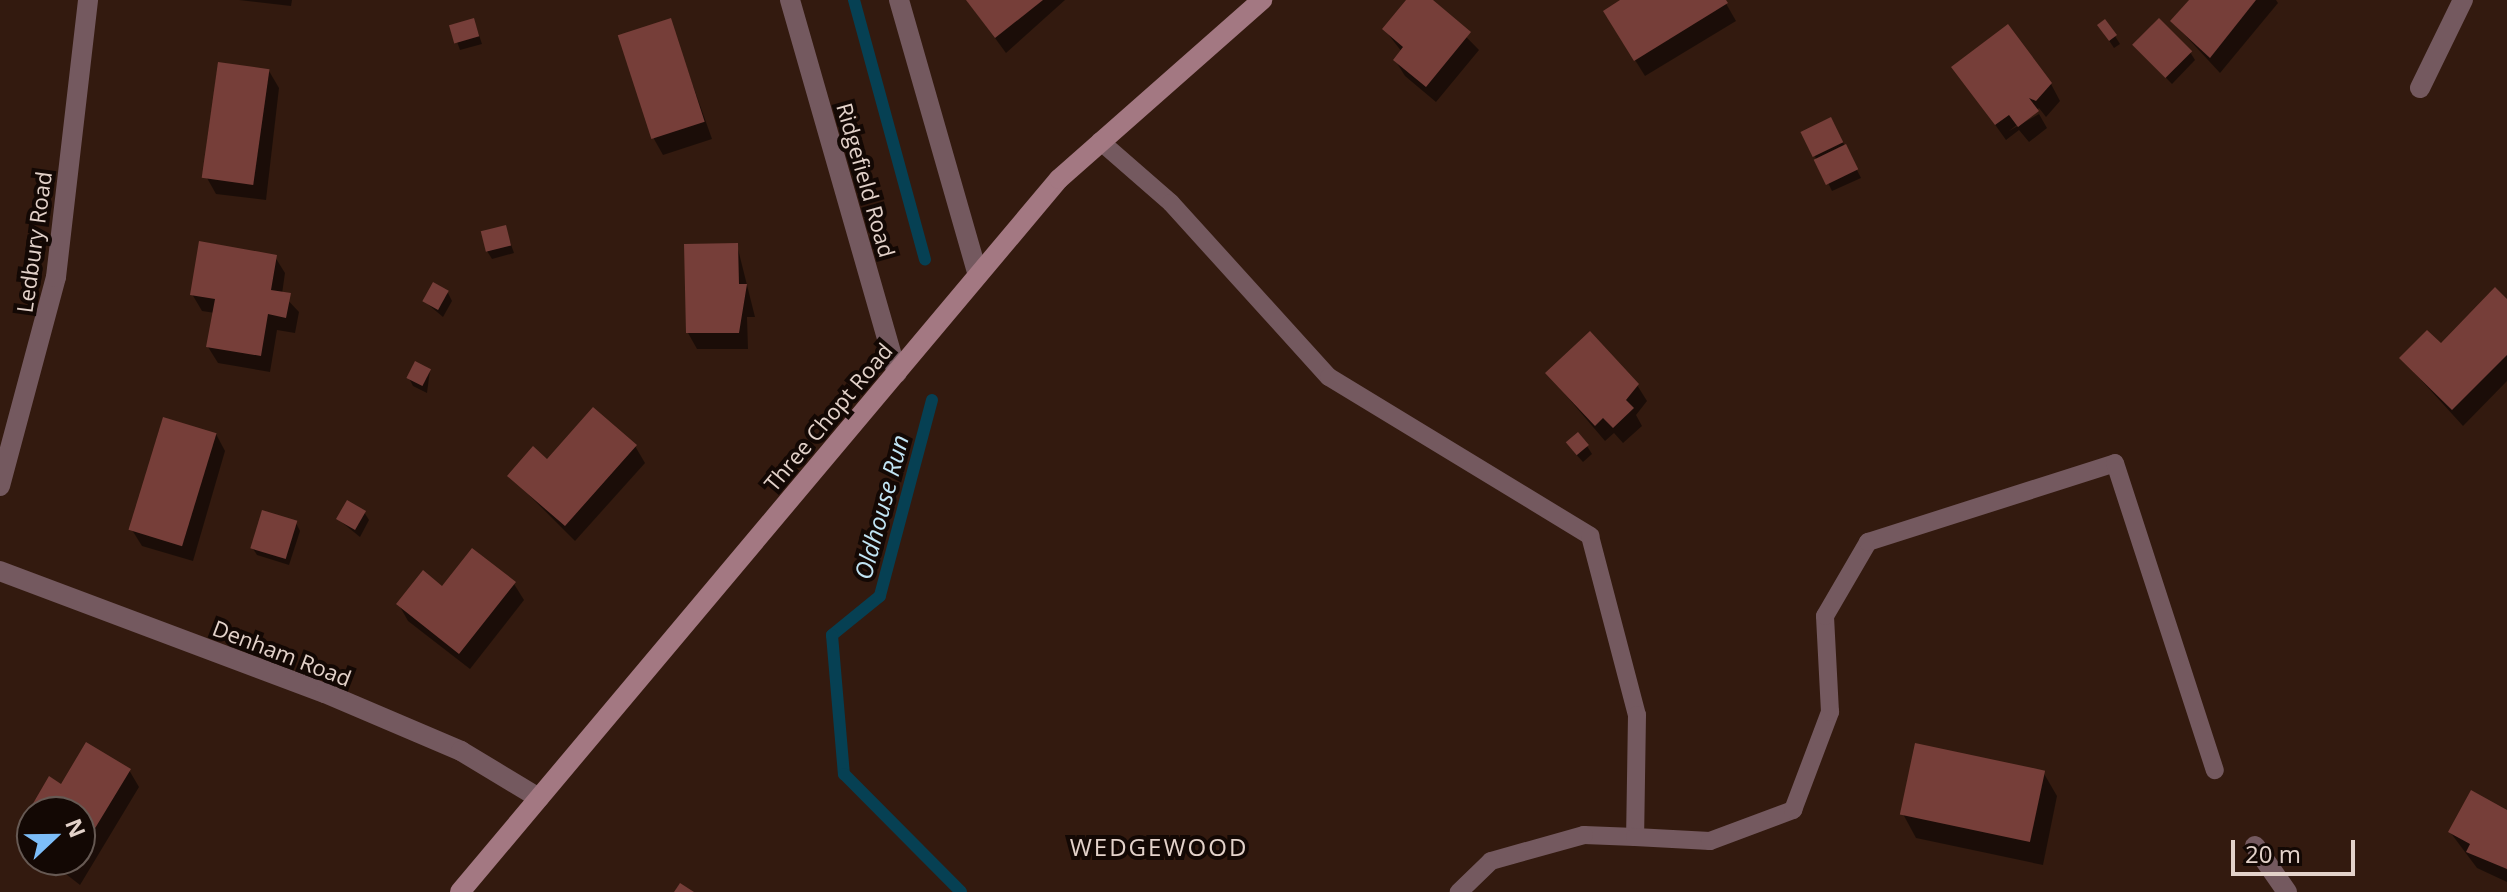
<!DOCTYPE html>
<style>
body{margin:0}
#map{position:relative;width:2507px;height:892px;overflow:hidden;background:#331a0f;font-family:"Open Sans",sans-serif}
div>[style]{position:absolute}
.shadow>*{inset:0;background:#0007}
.stream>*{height:12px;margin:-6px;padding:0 6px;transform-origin:6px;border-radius:6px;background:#064053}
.building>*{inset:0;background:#763e39;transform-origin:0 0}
.lane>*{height:18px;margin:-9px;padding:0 9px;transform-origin:9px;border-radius:9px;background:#74595f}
.street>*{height:20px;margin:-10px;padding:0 10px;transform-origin:10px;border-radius:10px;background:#74595f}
.secondary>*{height:20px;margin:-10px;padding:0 10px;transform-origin:10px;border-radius:10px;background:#a37882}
span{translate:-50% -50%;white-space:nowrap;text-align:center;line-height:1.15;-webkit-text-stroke:8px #130804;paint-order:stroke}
.street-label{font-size:22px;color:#e3d2ca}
.water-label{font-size:24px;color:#c1e5f5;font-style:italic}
.neighbourhood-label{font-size:24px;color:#e3d2ca;letter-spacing:2px}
.north{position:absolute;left:16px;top:796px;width:80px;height:80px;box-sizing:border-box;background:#130804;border:2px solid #665953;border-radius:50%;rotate:68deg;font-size:22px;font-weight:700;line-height:32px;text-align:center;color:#e3d2ca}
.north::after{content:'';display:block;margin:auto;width:28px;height:36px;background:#7dbef9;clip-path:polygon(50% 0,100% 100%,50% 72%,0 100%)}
.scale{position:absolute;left:2231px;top:840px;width:124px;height:36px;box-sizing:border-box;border:4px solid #e3d2ca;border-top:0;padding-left:10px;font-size:24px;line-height:28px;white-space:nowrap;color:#e3d2ca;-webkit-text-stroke:6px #130804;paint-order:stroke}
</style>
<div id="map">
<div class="shadow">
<i style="clip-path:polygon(239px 0,292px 0,291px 6px)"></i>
<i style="clip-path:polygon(967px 0,1065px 0,1006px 53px)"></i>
<i style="clip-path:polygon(1409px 0,1430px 0,1479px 50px,1436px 102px,1405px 76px,1395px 60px,1402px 52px,1384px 29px)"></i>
<i style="clip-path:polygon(1621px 0,1724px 0,1736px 21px,1645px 76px,1615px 28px)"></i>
<i style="clip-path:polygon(2191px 0,2276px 0,2278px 3px,2220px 73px,2172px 21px)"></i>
<i style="clip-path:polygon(474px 20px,482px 44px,460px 50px,451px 25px)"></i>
<i style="clip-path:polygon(670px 21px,712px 139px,663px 155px,654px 139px)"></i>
<i style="clip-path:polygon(2104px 33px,2115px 36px,2120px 44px,2114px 48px)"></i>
<i style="clip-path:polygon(2135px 46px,2190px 52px,2195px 60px,2172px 84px)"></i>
<i style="clip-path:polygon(1954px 67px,2051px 84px,2060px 101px,2046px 117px,2039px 108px,2009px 131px,2039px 114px,2047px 128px,2029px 142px,2019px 130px,2006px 140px)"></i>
<i style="clip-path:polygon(269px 71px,279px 88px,266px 200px,216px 194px,207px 178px)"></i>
<i style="clip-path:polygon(1835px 127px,1861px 178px,1832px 191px,1803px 132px)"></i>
<i style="clip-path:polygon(505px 228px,514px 253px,492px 259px,487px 251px)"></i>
<i style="clip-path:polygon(737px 245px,755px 317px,747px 317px,748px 349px,697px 349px,688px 333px)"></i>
<i style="clip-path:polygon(275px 257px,285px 273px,282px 294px,299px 312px,295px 333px,277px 330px,270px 372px,218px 363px,208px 347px,215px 313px,202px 311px,192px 294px)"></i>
<i style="clip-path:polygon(448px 293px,452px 301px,443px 317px,424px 301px)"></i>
<i style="clip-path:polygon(2507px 302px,2507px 381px,2463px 426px,2402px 359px,2441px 345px)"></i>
<i style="clip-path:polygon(430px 370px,427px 393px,413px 386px,409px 378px)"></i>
<i style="clip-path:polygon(1547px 373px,1637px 385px,1647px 401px,1636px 415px,1642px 426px,1623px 443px,1614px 433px,1605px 441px)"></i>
<i style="clip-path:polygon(216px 434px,225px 451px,193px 561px,142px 546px,132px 530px)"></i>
<i style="clip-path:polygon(635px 446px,645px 463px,575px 541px,510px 476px)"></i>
<i style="clip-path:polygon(1587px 446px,1592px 454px,1583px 462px,1573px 451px)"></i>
<i style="clip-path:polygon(364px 512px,369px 520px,360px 537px,339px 520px)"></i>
<i style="clip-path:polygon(296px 523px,300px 531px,289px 565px,257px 555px,252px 547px)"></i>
<i style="clip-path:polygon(514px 584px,524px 600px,470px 669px,408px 621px,399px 605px,443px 589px)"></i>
<i style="clip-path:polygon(129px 770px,139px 787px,80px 885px,48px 860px,80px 860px,80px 812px,32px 812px,32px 829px,26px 819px,49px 779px,61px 787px)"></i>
<i style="clip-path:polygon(2043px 772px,2057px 796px,2043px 865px,1916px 838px,1903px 814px)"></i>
<i style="clip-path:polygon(2507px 813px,2507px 882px,2477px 868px,2450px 832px)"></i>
</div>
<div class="stream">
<i style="left:854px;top:0;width:269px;rotate:74.7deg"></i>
<i style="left:932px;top:400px;width:203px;rotate:104.9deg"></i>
<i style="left:880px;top:596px;width:62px;rotate:140.9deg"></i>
<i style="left:832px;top:635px;width:140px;rotate:85.1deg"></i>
<i style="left:844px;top:774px;width:166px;rotate:45.2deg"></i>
</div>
<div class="building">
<i style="clip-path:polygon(966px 0,1043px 0,995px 38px)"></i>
<i style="clip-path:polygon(1406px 0,1433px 0,1471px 32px,1426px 87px,1393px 60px,1403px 47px,1382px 29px)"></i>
<i style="clip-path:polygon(1620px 0,1726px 0,1728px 3px,1634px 61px,1603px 11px)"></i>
<i style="clip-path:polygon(2189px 0,2256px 0,2210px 58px,2170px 21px)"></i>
<i style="left:474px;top:18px;width:19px;height:26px;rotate:74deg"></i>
<i style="left:671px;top:18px;width:109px;height:56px;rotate:72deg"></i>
<i style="left:2159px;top:18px;width:47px;height:38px;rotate:45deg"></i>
<i style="left:2105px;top:19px;width:20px;height:10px;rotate:53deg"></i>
<i style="clip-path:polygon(2008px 24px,2052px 83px,2036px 101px,2029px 98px,2039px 111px,2018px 127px,2009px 115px,1995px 125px,1951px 67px)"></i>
<i style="left:218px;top:62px;width:52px;height:117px;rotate:8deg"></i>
<i style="left:1831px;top:117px;width:28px;height:34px;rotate:64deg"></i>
<i style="left:1846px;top:144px;width:28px;height:36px;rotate:64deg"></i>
<i style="left:506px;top:225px;width:21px;height:26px;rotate:76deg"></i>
<i style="clip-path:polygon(199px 241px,277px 255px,271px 290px,291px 293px,286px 318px,268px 314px,261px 356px,206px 347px,215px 299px,190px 295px)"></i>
<i style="clip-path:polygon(738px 243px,739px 284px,747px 284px,739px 333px,686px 333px,684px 244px)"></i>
<i style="left:433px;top:282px;width:18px;height:22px;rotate:29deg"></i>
<i style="clip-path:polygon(2495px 287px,2507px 299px,2507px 355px,2452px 410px,2399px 358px,2427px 330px,2441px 343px)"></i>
<i style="clip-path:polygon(1590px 331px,1639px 384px,1626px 400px,1634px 408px,1613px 428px,1603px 418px,1595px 426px,1545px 373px)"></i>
<i style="left:415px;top:361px;width:18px;height:19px;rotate:27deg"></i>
<i style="clip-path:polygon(593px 407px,637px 445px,565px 526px,507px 476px,533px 446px,547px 459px)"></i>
<i style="left:163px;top:417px;width:56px;height:118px;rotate:17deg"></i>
<i style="left:1578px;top:432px;width:17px;height:16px;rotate:50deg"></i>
<i style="left:347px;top:500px;width:22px;height:22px;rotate:30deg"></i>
<i style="left:262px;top:510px;width:37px;height:40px;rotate:17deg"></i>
<i style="clip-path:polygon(472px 548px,516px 582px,459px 654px,396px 604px,423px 570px,442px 586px)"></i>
<i style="clip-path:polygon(86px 742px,131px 769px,80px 853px,80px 812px,32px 812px,32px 823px,24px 819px,49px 776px,61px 784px)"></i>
<i style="left:1915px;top:743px;width:133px;height:73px;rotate:12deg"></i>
<i style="clip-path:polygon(2471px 790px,2507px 810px,2507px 869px,2466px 852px,2470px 844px,2448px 832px)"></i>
<i style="clip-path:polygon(55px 860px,76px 860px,70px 869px)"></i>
<i style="clip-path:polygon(680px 883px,694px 892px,674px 892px)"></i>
</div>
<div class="lane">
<i style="left:1100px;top:141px;width:94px;rotate:41.1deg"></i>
<i style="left:1171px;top:203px;width:235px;rotate:47.8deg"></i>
<i style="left:1329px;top:377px;width:306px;rotate:31.3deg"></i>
<i style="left:1590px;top:536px;width:185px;rotate:75.3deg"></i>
<i style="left:1637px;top:715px;width:122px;rotate:90.9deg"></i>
<i style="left:1635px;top:837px;width:51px;rotate:-177.8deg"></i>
<i style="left:1584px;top:835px;width:97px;rotate:164.4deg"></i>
<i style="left:1491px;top:861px;width:45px;rotate:135.9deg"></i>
<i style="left:1635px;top:837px;width:75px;rotate:3.1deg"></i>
<i style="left:1710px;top:841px;width:89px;rotate:-20.5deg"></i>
<i style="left:1793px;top:810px;width:105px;rotate:-69.3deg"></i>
<i style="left:1830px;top:712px;width:96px;rotate:-93deg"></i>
<i style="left:1825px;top:616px;width:86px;rotate:-59.8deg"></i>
<i style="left:1868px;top:542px;width:259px;rotate:-17.7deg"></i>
<i style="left:2115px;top:463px;width:323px;rotate:72deg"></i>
</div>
<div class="street">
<i style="left:790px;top:0;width:388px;rotate:74deg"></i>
<i style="left:899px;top:0;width:286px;rotate:74deg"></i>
<i style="left:2420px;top:88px;width:98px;rotate:-64deg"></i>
<i style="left:0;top:486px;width:216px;rotate:-75deg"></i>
<i style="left:56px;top:277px;width:279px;rotate:-83.4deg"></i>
<i style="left:0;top:571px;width:347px;rotate:20.6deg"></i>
<i style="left:325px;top:693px;width:148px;rotate:23.1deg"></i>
<i style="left:461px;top:751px;width:91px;rotate:31.1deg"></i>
<i style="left:2255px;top:846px;width:56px;rotate:55.2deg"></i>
</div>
<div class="secondary">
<i style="left:460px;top:892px;width:931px;rotate:-49.97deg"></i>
<i style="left:1059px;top:179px;width:271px;rotate:-41.4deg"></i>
</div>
<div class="street-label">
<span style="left:866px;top:180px;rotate:74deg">Ridgefield Road</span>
<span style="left:34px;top:242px;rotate:-82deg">Ledbury Road</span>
<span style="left:828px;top:417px;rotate:-50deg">Three Chopt Road</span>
<span style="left:282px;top:653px;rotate:21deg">Denham Road</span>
</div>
<div class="water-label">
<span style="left:881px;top:507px;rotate:-75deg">Oldhouse Run</span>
</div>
<div class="neighbourhood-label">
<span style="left:1159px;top:847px">WEDGEWOOD</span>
</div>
<div class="north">N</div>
<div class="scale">20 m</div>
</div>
